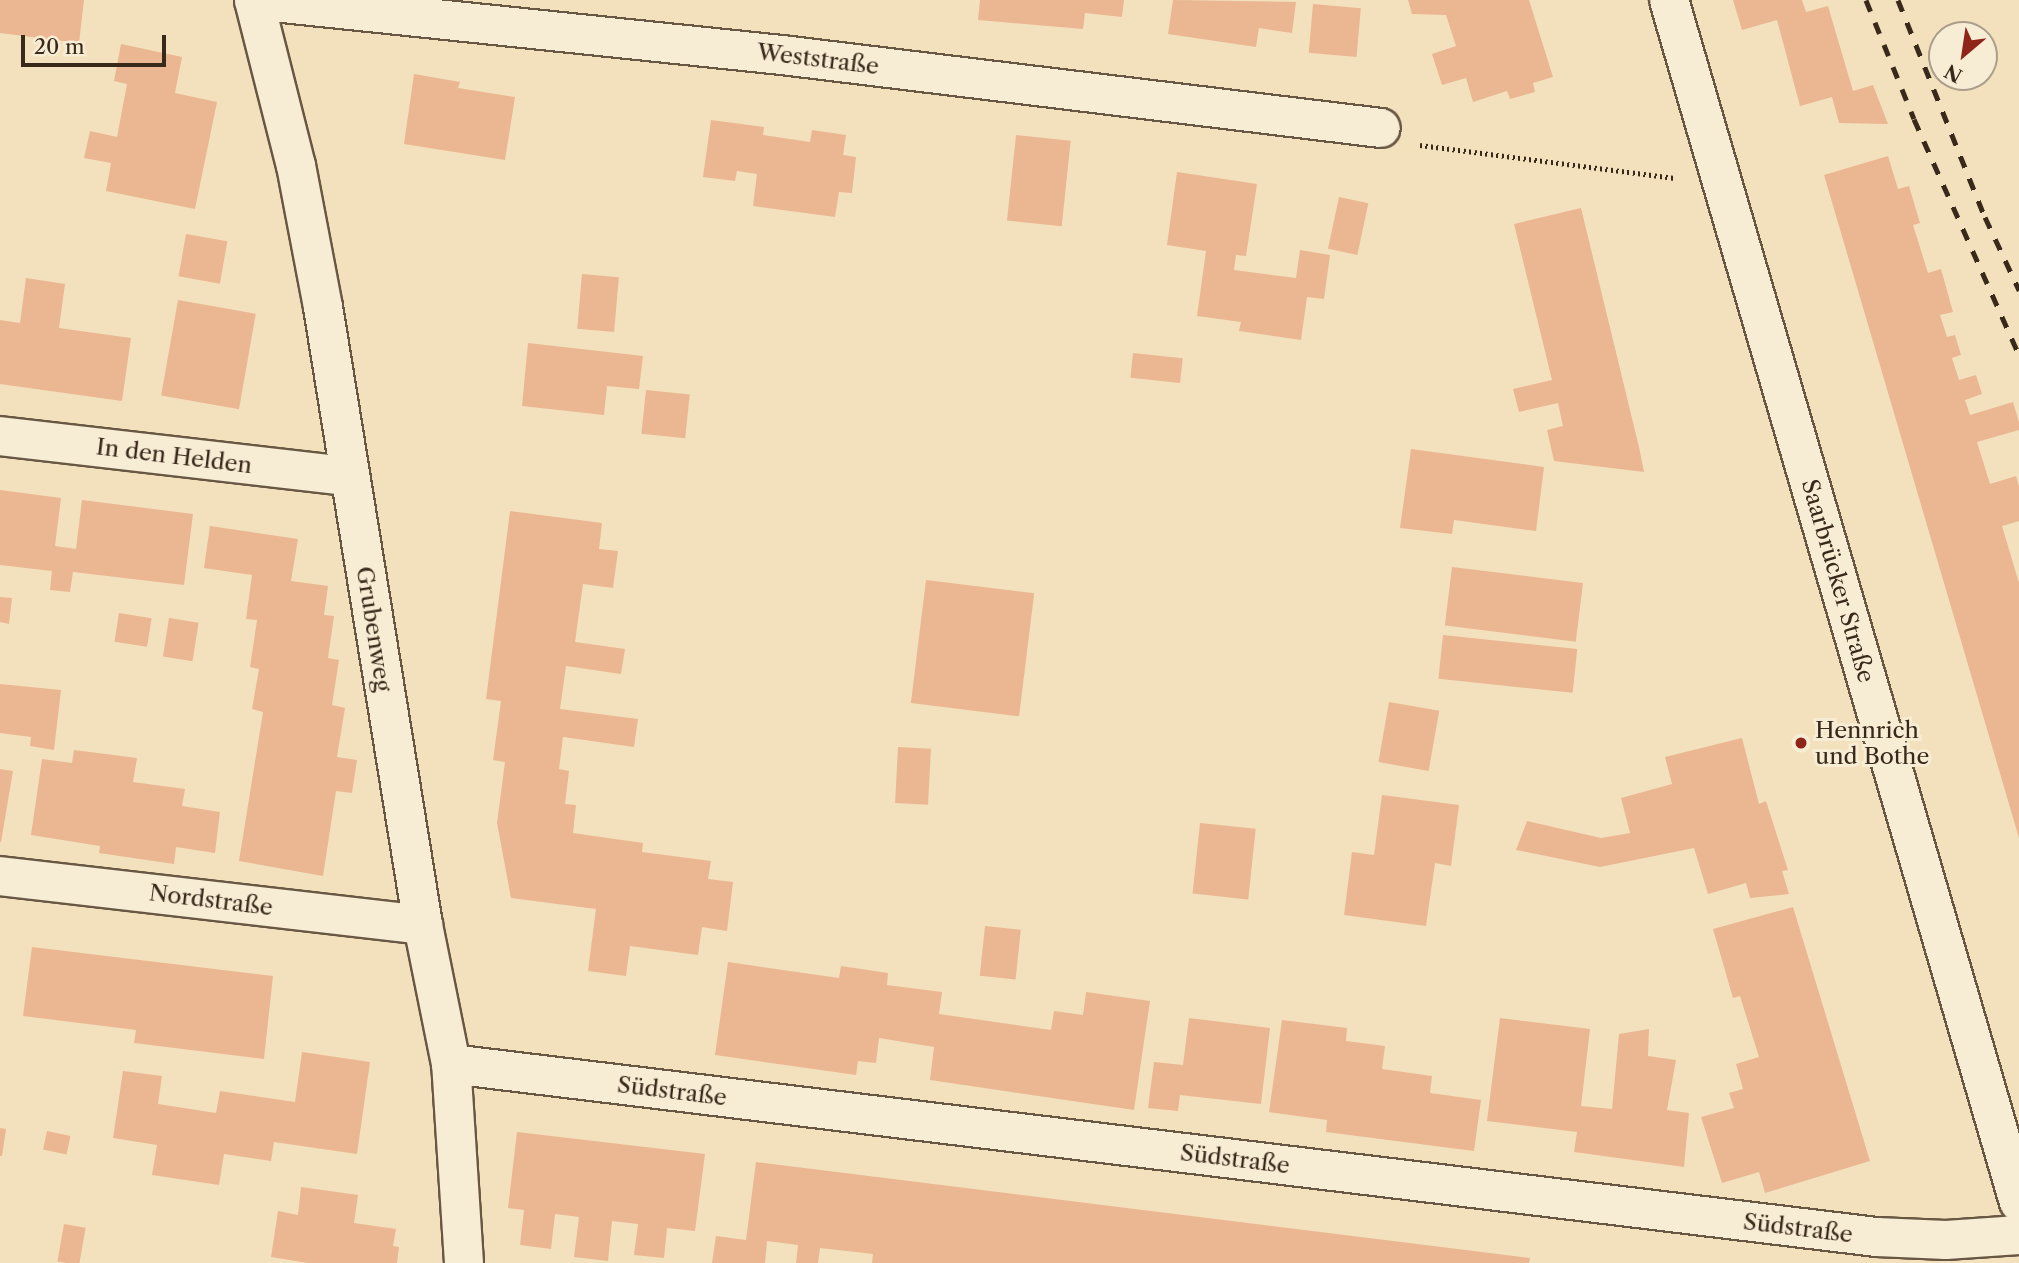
<!DOCTYPE html>
<meta charset="utf-8">
<style>
body{margin:0}
#map{position:relative;width:2019px;height:1263px;overflow:hidden;background:#f3e1bd;font-family:"Libre Caslon Text",serif}
div>[style]{position:absolute}
.building>*{inset:0;background:#eab792;transform-origin:0 0}
.path>*{height:4.5px;margin-top:-2.25px;transform-origin:0;background:repeating-linear-gradient(90deg,#39291a 0 2px,transparent 0 5.5px)}
.roads{filter:drop-shadow(2px 0 #685743) drop-shadow(-2px 0 #685743) drop-shadow(0 2px #685743) drop-shadow(0 -2px #685743)}
.minor>*{height:38px;margin:-19px;padding:0 19px;transform-origin:19px;border-radius:19px;background:#f7ecd4}
.rail>*{height:5px;margin-top:-2.5px;transform-origin:0;background:repeating-linear-gradient(90deg,#39291a 0 12px,transparent 0 24px)}
.dots>*{width:19px;height:19px;translate:-50% -50%;box-sizing:border-box;border:4px solid #f7ecd4;border-radius:50%}
span{translate:-50% -50%;white-space:nowrap;text-align:center;line-height:1.15;-webkit-text-stroke:6px #f7ecd4;paint-order:stroke}
.street-label{font-size:23px;color:#39291a}
.poi-label{font-size:23px;color:#39291a}
.left{translate:0 -50%;text-align:left}
.north{position:absolute;left:1928px;top:21px;width:70px;height:70px;box-sizing:border-box;background:#f7ecd4;border:2px solid #ab9e8a;border-radius:50%;rotate:209deg;font-size:19px;font-weight:700;line-height:28px;text-align:center;color:#39291a}
.north::after{content:'';display:block;margin:auto;width:24px;height:32px;background:#8f2418;clip-path:polygon(50% 0,100% 100%,50% 72%,0 100%)}
.scale{position:absolute;left:21px;top:35px;width:145px;height:32px;box-sizing:border-box;border:4px solid #39291a;border-top:0;padding-left:9px;font-size:21px;line-height:24px;white-space:nowrap;color:#39291a;-webkit-text-stroke:5px #f7ecd4;paint-order:stroke}
</style>
<div id="map">
<div class="building">
<i style="clip-path:polygon(0 0,84px 0,79px 43px,0 33px)"></i>
<i style="clip-path:polygon(980px 0,1124px 0,1122px 17px,1085px 13px,1083px 29px,978px 20px)"></i>
<i style="clip-path:polygon(1173px 0,1296px 2px,1292px 33px,1259px 28px,1256px 47px,1168px 34px)"></i>
<i style="clip-path:polygon(1408px 0,1529px 0,1553px 77px,1533px 83px,1535px 92px,1510px 99px,1507px 91px,1473px 102px,1466px 78px,1442px 85px,1432px 54px,1456px 46px,1446px 15px,1412px 14px)"></i>
<i style="clip-path:polygon(1733px 0,1802px 0,1806px 12px,1828px 6px,1853px 91px,1873px 85px,1888px 124px,1839px 123px,1832px 97px,1800px 106px,1777px 20px,1742px 30px)"></i>
<i style="left:1313px;top:4px;width:48px;height:49px;rotate:5deg"></i>
<i style="clip-path:polygon(121px 44px,182px 57px,175px 93px,217px 102px,195px 209px,106px 191px,111px 163px,84px 158px,90px 131px,117px 137px,127px 84px,114px 81px)"></i>
<i style="clip-path:polygon(414px 74px,460px 82px,458px 88px,515px 97px,505px 160px,404px 144px)"></i>
<i style="clip-path:polygon(711px 120px,764px 127px,763px 135px,810px 142px,812px 130px,846px 135px,843px 155px,856px 157px,852px 193px,839px 192px,835px 217px,753px 206px,757px 174px,737px 171px,735px 181px,703px 177px)"></i>
<i style="left:1016px;top:135px;width:55px;height:86px;rotate:6deg"></i>
<i style="clip-path:polygon(1888px 156px,1898px 189px,1909px 186px,1920px 223px,1913px 225px,1928px 273px,1941px 269px,1953px 312px,1940px 315px,1947px 337px,1955px 335px,1961px 355px,1952px 358px,1959px 380px,1976px 375px,1982px 394px,1965px 400px,1970px 415px,2013px 402px,2019px 422px,2019px 430px,1977px 442px,1990px 484px,2016px 476px,2019px 486px,2019px 521px,2002px 526px,2019px 583px,2019px 838px,1824px 175px)"></i>
<i style="clip-path:polygon(1177px 172px,1257px 184px,1246px 256px,1236px 255px,1234px 270px,1296px 278px,1300px 250px,1330px 255px,1324px 299px,1307px 297px,1301px 340px,1239px 331px,1241px 322px,1197px 316px,1206px 251px,1167px 245px)"></i>
<i style="left:1339px;top:197px;width:30px;height:53px;rotate:12deg"></i>
<i style="clip-path:polygon(1581px 208px,1639px 447px,1644px 472px,1554px 461px,1547px 430px,1563px 426px,1558px 403px,1519px 412px,1513px 389px,1552px 380px,1514px 224px)"></i>
<i style="left:186px;top:234px;width:42px;height:43px;rotate:10deg"></i>
<i style="left:582px;top:274px;width:37px;height:55px;rotate:5deg"></i>
<i style="clip-path:polygon(26px 278px,65px 284px,59px 328px,131px 338px,122px 401px,0 384px,0 320px,20px 323px)"></i>
<i style="left:178px;top:300px;width:79px;height:97px;rotate:10deg"></i>
<i style="clip-path:polygon(528px 343px,643px 356px,639px 389px,607px 386px,604px 415px,522px 406px)"></i>
<i style="left:1133px;top:353px;width:50px;height:25px;rotate:6deg"></i>
<i style="left:646px;top:390px;width:44px;height:44px;rotate:6deg"></i>
<i style="clip-path:polygon(1411px 449px,1544px 467px,1536px 531px,1454px 520px,1452px 534px,1400px 528px)"></i>
<i style="clip-path:polygon(0 490px,61px 498px,55px 546px,76px 549px,82px 500px,193px 514px,184px 585px,73px 572px,70px 592px,50px 590px,52px 571px,0 565px)"></i>
<i style="clip-path:polygon(510px 511px,602px 523px,599px 549px,618px 551px,613px 588px,583px 584px,575px 642px,625px 649px,621px 674px,566px 666px,560px 709px,638px 719px,634px 747px,563px 737px,559px 769px,569px 771px,565px 804px,576px 805px,573px 833px,643px 843px,642px 852px,711px 861px,708px 879px,733px 882px,727px 931px,702px 927px,698px 955px,630px 946px,626px 976px,588px 971px,596px 909px,511px 898px,497px 823px,505px 762px,493px 760px,501px 701px,486px 699px)"></i>
<i style="clip-path:polygon(210px 526px,298px 539px,291px 581px,328px 586px,324px 615px,334px 616px,328px 658px,339px 660px,332px 705px,345px 708px,337px 757px,357px 760px,352px 793px,336px 791px,323px 876px,239px 861px,263px 712px,252px 709px,259px 669px,250px 667px,257px 620px,246px 619px,252px 575px,204px 568px)"></i>
<i style="left:1452px;top:567px;width:132px;height:59px;rotate:7deg"></i>
<i style="left:926px;top:580px;width:109px;height:124px;rotate:7deg"></i>
<i style="clip-path:polygon(0 597px,12px 598px,9px 624px,0 622px)"></i>
<i style="left:119px;top:613px;width:33px;height:29px;rotate:9deg"></i>
<i style="left:169px;top:618px;width:30px;height:39px;rotate:9deg"></i>
<i style="left:1443px;top:635px;width:135px;height:44px;rotate:6deg"></i>
<i style="clip-path:polygon(0 684px,61px 690px,54px 750px,30px 746px,31px 737px,0 733px)"></i>
<i style="left:1389px;top:702px;width:51px;height:61px;rotate:10deg"></i>
<i style="clip-path:polygon(1742px 738px,1759px 804px,1766px 801px,1788px 870px,1782px 871px,1789px 894px,1750px 898px,1746px 883px,1708px 894px,1694px 848px,1600px 867px,1516px 850px,1527px 821px,1601px 838px,1630px 833px,1621px 798px,1672px 784px,1665px 757px)"></i>
<i style="left:898px;top:747px;width:33px;height:56px;rotate:3deg"></i>
<i style="clip-path:polygon(74px 750px,137px 758px,133px 782px,185px 789px,182px 806px,220px 812px,215px 853px,176px 847px,174px 864px,99px 853px,100px 846px,31px 835px,42px 759px,72px 763px)"></i>
<i style="clip-path:polygon(0 769px,13px 771px,1px 842px,0 842px)"></i>
<i style="clip-path:polygon(1382px 795px,1459px 805px,1451px 866px,1435px 863px,1426px 926px,1344px 915px,1352px 852px,1374px 855px)"></i>
<i style="left:1200px;top:823px;width:56px;height:71px;rotate:6deg"></i>
<i style="clip-path:polygon(1793px 907px,1870px 1161px,1765px 1193px,1759px 1172px,1722px 1183px,1701px 1117px,1734px 1108px,1729px 1093px,1743px 1089px,1736px 1064px,1759px 1057px,1740px 996px,1733px 998px,1713px 929px)"></i>
<i style="left:985px;top:926px;width:36px;height:50px;rotate:6deg"></i>
<i style="clip-path:polygon(32px 947px,273px 976px,264px 1059px,134px 1043px,136px 1030px,23px 1016px)"></i>
<i style="clip-path:polygon(728px 962px,839px 978px,841px 966px,888px 973px,887px 985px,942px 992px,939px 1014px,1051px 1030px,1054px 1011px,1083px 1015px,1086px 992px,1150px 1001px,1134px 1110px,930px 1080px,934px 1047px,879px 1038px,876px 1063px,858px 1061px,856px 1075px,715px 1055px)"></i>
<i style="clip-path:polygon(1189px 1018px,1270px 1028px,1261px 1104px,1180px 1095px,1178px 1111px,1148px 1108px,1154px 1062px,1183px 1065px)"></i>
<i style="clip-path:polygon(1500px 1018px,1590px 1029px,1581px 1106px,1612px 1109px,1619px 1034px,1649px 1029px,1648px 1056px,1676px 1060px,1667px 1110px,1689px 1113px,1684px 1167px,1574px 1152px,1577px 1132px,1487px 1121px)"></i>
<i style="clip-path:polygon(1282px 1020px,1347px 1028px,1346px 1041px,1385px 1046px,1382px 1069px,1432px 1076px,1430px 1093px,1481px 1100px,1474px 1151px,1326px 1132px,1327px 1120px,1269px 1112px)"></i>
<i style="clip-path:polygon(302px 1052px,370px 1062px,357px 1154px,274px 1142px,271px 1161px,224px 1154px,219px 1185px,152px 1175px,157px 1145px,113px 1138px,123px 1071px,162px 1076px,158px 1104px,216px 1113px,220px 1091px,295px 1102px)"></i>
<i style="clip-path:polygon(0 1128px,6px 1129px,2px 1156px,0 1156px)"></i>
<i style="left:47px;top:1131px;width:24px;height:19px;rotate:12deg"></i>
<i style="clip-path:polygon(517px 1132px,705px 1154px,695px 1231px,667px 1228px,664px 1258px,634px 1255px,638px 1224px,612px 1221px,608px 1261px,574px 1257px,579px 1217px,555px 1214px,551px 1249px,520px 1245px,524px 1210px,508px 1208px)"></i>
<i style="clip-path:polygon(756px 1162px,1530px 1258px,1529px 1263px,872px 1263px,873px 1254px,820px 1248px,818px 1263px,796px 1263px,798px 1245px,767px 1241px,765px 1263px,712px 1263px,716px 1236px,746px 1240px)"></i>
<i style="clip-path:polygon(301px 1187px,358px 1195px,354px 1223px,396px 1229px,393px 1246px,399px 1247px,397px 1263px,308px 1263px,271px 1257px,278px 1211px,298px 1215px)"></i>
<i style="left:64px;top:1224px;width:22px;height:38px;rotate:10deg"></i>
</div>
<div class="path">
<i style="left:1420px;top:145px;width:257px;rotate:7.4deg"></i>
</div>
<div class="roads">
<div class="minor">
<i style="left:1669px;top:0;width:1252px;rotate:73.77deg"></i>
<i style="left:0;top:436px;width:350px;rotate:6.6deg"></i>
<i style="left:0;top:876px;width:426px;rotate:6.6deg"></i>
<i style="left:451px;top:1064px;width:1436px;rotate:6.92deg"></i>
<i style="left:1877px;top:1237px;width:69px;rotate:2.5deg"></i>
<i style="left:1946px;top:1240px;width:73px;rotate:-3.9deg"></i>
<i style="left:464px;top:1263px;width:199px;rotate:-93.7deg"></i>
<i style="left:451px;top:1064px;width:142px;rotate:-101.4deg"></i>
<i style="left:423px;top:925px;width:626px;rotate:-99.19deg"></i>
<i style="left:323px;top:307px;width:144px;rotate:-100.8deg"></i>
<i style="left:296px;top:166px;width:171px;rotate:-104.2deg"></i>
<i style="left:254px;top:0;width:531px;rotate:5.95deg"></i>
<i style="left:782px;top:55px;width:603px;rotate:6.95deg"></i>
</div>
</div>
<div class="rail">
<i style="left:1866px;top:0;width:128px;rotate:68deg"></i>
<i style="left:1914px;top:119px;width:258px;rotate:66deg"></i>
<i style="left:1898px;top:0;width:234px;rotate:68.2deg"></i>
<i style="left:1985px;top:217px;width:81px;rotate:65deg"></i>
</div>
<div class="dots">
<i style="left:1801px;top:743px;background:#8f2418"></i>
</div>
<div class="street-label">
<span style="left:818px;top:59px;rotate:7deg">Weststraße</span>
<span style="left:174px;top:456px;rotate:7deg">In den Helden</span>
<span style="left:1838px;top:581px;rotate:74deg">Saarbrücker Straße</span>
<span style="left:374px;top:629px;rotate:81deg">Grubenweg</span>
<span style="left:211px;top:900px;rotate:7deg">Nordstraße</span>
<span style="left:672px;top:1091px;rotate:7deg">Südstraße</span>
<span style="left:1235px;top:1159px;rotate:7deg">Südstraße</span>
<span style="left:1798px;top:1228px;rotate:7deg">Südstraße</span>
</div>
<div class="poi-label">
<span class="left" style="left:1815px;top:743px">Hennrich<br>und Bothe</span>
</div>
<div class="north">N</div>
<div class="scale">20 m</div>
</div>
